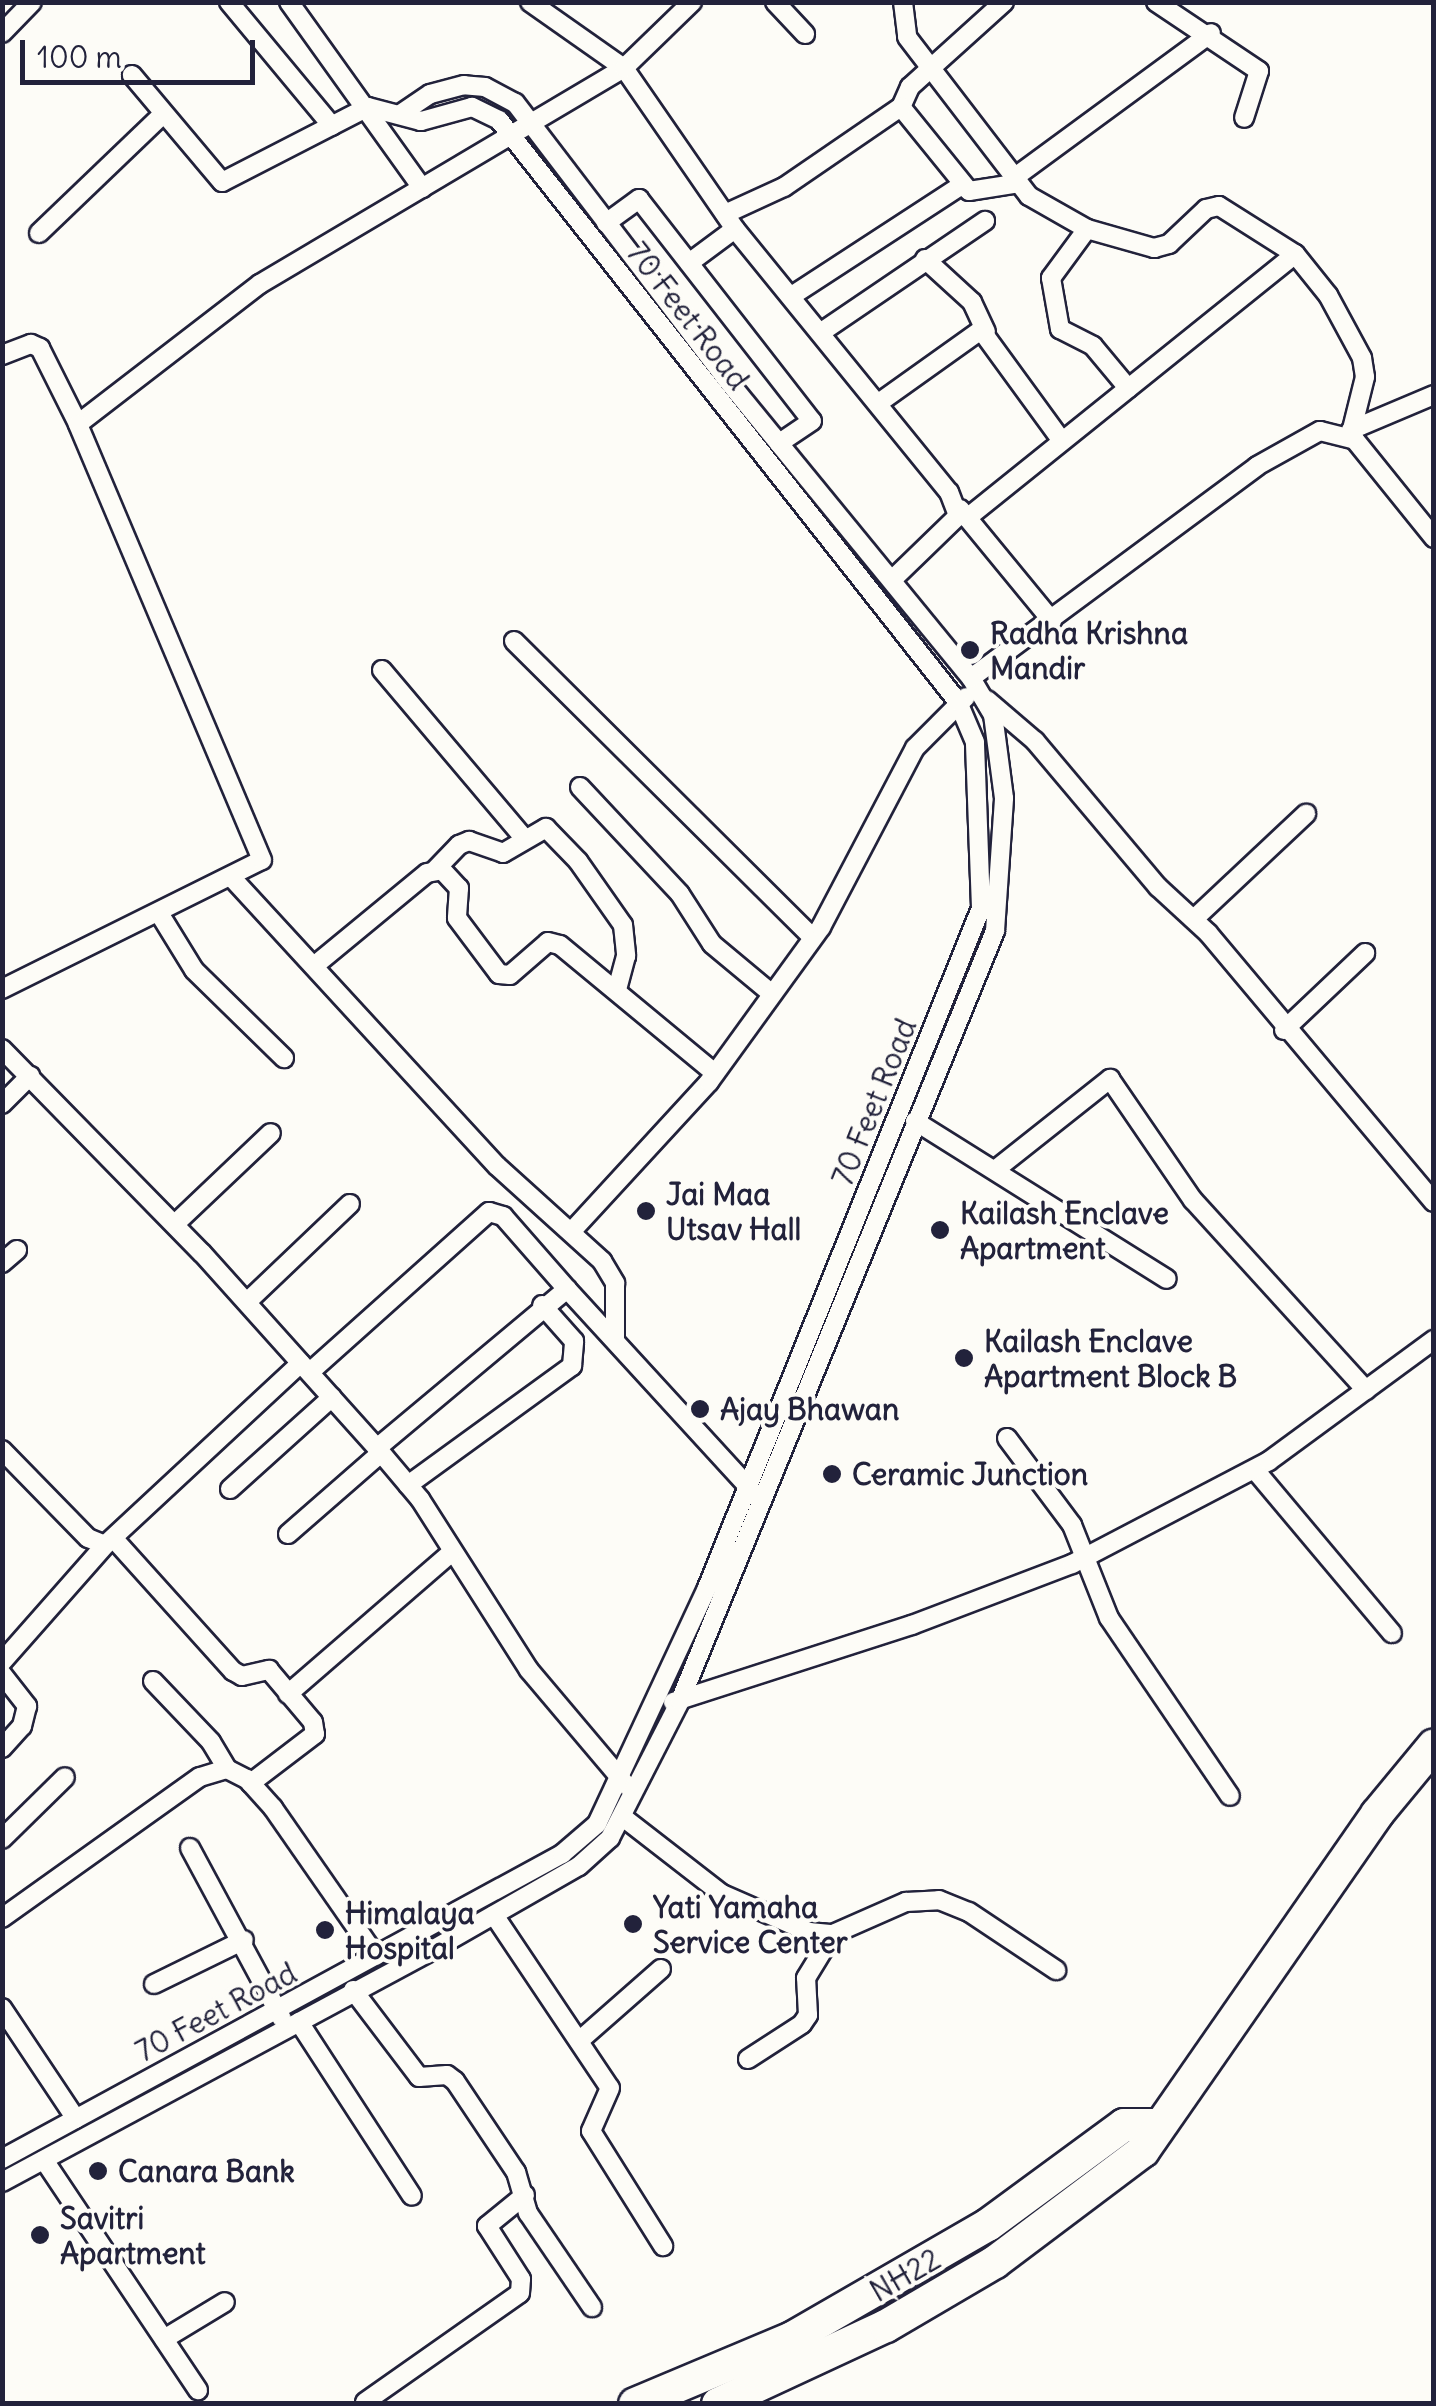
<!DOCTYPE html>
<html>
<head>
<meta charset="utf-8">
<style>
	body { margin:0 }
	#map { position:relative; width:1436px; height:2406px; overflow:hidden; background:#fdfcf7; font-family:Delius,sans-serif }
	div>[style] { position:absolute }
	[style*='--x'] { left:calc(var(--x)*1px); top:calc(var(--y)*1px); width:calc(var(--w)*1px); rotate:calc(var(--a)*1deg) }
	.roads { filter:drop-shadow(2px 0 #22223b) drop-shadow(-2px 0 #22223b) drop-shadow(0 2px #22223b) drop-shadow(0 -2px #22223b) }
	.street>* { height:18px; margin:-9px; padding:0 9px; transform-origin:9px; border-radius:9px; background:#fdfcf7 }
	.highway>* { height:32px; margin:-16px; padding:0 16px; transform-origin:16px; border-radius:16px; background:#fdfcf7 }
	.dots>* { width:28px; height:28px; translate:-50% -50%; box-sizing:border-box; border:5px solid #fdfcf7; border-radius:50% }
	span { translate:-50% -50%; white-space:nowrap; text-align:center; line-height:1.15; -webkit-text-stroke:8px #fdfcf7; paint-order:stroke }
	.street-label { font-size:30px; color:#22223b }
	.poi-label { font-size:30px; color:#22223b; font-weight:700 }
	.left { translate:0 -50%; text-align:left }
	.frame { position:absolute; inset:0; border:5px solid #22223b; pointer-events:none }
	.scale { position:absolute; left:20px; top:40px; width:235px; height:45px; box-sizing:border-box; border:5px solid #22223b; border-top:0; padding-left:12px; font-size:30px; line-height:35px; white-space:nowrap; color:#22223b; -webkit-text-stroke:8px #fdfcf7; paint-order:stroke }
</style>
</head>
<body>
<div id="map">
	<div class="roads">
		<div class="street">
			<div style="--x:229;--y:2;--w:161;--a:50.3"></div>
			<div style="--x:289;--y:2;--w:229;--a:54.4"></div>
			<div style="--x:530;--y:2;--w:115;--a:35.1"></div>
			<div style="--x:624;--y:68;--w:196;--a:55.4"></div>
			<div style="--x:735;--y:229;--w:339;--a:50.9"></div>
			<div style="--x:949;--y:492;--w:26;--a:69"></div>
			<div style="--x:958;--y:516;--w:88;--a:135.9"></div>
			<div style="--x:775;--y:2;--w:44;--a:46.8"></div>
			<div style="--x:903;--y:2;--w:35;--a:83"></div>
			<div style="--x:907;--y:37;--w:200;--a:52.5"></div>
			<div style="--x:1029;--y:196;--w:67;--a:29.6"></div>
			<div style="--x:1087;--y:229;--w:70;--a:15.8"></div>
			<div style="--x:1154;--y:248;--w:16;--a:-15"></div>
			<div style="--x:1169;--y:244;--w:51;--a:-43.4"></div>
			<div style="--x:1206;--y:209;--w:13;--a:-13"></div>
			<div style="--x:1219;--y:206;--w:90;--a:32.3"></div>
			<div style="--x:1295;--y:254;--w:53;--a:51.2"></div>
			<div style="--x:1328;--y:295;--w:72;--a:61.6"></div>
			<div style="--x:1362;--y:358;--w:19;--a:81"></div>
			<div style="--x:1365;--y:377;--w:62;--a:104"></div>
			<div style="--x:1004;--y:2;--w:127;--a:137.9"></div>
			<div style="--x:910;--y:87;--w:22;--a:114"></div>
			<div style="--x:901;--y:107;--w:108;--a:51"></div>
			<div style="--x:969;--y:191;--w:46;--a:-8.8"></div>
			<div style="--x:1156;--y:2;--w:124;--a:33.8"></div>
			<div style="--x:1259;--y:71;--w:49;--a:107.7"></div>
			<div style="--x:2;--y:33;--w:43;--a:-45.9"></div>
			<div style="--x:1011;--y:180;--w:248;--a:-36.3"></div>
			<div style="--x:725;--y:214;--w:65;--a:-24.6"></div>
			<div style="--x:784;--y:187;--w:142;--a:-34.4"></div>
			<div style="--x:606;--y:223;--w:41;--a:-36"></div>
			<div style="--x:639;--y:199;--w:281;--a:52.1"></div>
			<div style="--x:812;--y:421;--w:40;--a:146"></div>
			<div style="--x:1087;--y:229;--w:61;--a:126.3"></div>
			<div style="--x:1051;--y:278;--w:52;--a:80"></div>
			<div style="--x:1060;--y:329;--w:37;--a:27"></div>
			<div style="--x:1093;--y:346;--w:55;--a:50.2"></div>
			<div style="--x:39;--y:233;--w:172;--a:-43.8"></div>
			<div style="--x:925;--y:259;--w:64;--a:42.5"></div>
			<div style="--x:972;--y:302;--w:33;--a:65"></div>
			<div style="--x:689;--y:263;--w:57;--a:-36.5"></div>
			<div style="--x:793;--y:295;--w:202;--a:-33.1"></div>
			<div style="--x:823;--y:331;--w:196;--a:-34.2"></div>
			<div style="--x:2;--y:355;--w:31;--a:-21"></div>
			<div style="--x:31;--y:344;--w:10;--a:24"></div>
			<div style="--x:40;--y:348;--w:85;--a:63.4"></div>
			<div style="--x:78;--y:424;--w:230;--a:-37.6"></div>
			<div style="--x:260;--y:284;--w:423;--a:-30.7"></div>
			<div style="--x:624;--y:68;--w:95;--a:-44.1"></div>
			<div style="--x:880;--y:402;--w:124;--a:-35.5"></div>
			<div style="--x:981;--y:330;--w:137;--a:53.9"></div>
			<div style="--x:1351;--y:430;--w:90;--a:-22.9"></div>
			<div style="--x:960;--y:509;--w:145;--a:50.6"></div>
			<div style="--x:967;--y:518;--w:421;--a:-38.8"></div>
			<div style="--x:514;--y:641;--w:421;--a:44.8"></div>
			<div style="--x:382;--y:670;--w:221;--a:49.8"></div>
			<div style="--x:971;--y:678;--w:356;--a:-36.5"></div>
			<div style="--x:1257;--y:466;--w:72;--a:-29.1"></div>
			<div style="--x:1320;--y:431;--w:36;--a:14"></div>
			<div style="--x:1355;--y:440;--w:126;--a:51.1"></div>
			<div style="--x:987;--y:700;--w:63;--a:40.5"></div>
			<div style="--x:1035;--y:741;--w:191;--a:49.9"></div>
			<div style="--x:1158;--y:887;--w:68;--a:42.6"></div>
			<div style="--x:1208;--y:933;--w:351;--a:50"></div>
			<div style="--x:580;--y:787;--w:146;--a:46.9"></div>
			<div style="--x:680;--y:894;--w:59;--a:57.4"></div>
			<div style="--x:712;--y:944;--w:78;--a:39.8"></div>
			<div style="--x:435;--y:870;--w:35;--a:-46"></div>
			<div style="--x:459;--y:845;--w:11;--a:-22"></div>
			<div style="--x:469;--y:841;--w:36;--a:19"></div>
			<div style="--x:503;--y:853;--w:50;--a:-30.2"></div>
			<div style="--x:546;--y:828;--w:46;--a:45.9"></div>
			<div style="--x:578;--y:861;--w:78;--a:54.9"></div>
			<div style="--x:623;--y:925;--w:31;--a:84"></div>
			<div style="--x:626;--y:956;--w:31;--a:105"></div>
			<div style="--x:233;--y:879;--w:390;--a:47.4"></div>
			<div style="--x:497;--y:1166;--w:142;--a:42.1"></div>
			<div style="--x:602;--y:1261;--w:26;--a:59"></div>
			<div style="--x:615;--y:1283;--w:57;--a:90"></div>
			<div style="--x:159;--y:913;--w:67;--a:58.4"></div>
			<div style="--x:194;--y:970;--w:126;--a:44.4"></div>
			<div style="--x:1194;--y:919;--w:154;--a:-43.2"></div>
			<div style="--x:314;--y:966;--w:146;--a:-39.5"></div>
			<div style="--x:427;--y:873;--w:15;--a:-11"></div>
			<div style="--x:442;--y:870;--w:25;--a:47"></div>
			<div style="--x:459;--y:888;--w:30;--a:94"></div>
			<div style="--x:457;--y:918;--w:70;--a:53.1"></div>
			<div style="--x:499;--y:974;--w:11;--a:5"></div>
			<div style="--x:510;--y:975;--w:50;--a:-41"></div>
			<div style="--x:548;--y:942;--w:12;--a:14"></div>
			<div style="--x:560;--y:945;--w:201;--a:39.6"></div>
			<div style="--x:2;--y:989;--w:290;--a:-26.4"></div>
			<div style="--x:262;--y:860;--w:473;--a:-112.9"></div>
			<div style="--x:1284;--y:1030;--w:112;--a:-43.5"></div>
			<div style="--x:2;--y:1049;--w:286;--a:45.6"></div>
			<div style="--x:202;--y:1253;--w:262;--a:48.1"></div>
			<div style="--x:377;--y:1448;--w:67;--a:49.9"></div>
			<div style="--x:420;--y:1499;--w:203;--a:57.5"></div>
			<div style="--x:529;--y:1670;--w:152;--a:49.8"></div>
			<div style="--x:2;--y:1104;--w:40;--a:-45"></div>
			<div style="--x:915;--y:1121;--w:297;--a:32.1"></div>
			<div style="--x:995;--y:1170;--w:147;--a:-38.4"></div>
			<div style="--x:1110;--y:1079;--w:147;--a:55.6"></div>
			<div style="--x:1193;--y:1200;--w:257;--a:47.7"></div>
			<div style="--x:175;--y:1224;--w:132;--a:-43.5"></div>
			<div style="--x:571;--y:1232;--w:204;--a:-47.4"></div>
			<div style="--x:709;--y:1082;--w:191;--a:-54.1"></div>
			<div style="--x:821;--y:927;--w:202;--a:-62.3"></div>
			<div style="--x:915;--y:748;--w:72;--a:-45"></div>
			<div style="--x:2;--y:1263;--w:20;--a:-41"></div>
			<div style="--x:247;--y:1302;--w:142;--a:-43.6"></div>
			<div style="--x:310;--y:1372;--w:240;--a:-41.8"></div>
			<div style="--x:489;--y:1212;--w:15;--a:16"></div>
			<div style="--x:503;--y:1216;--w:97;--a:48.8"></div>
			<div style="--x:1007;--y:1438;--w:109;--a:53.2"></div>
			<div style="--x:1072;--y:1525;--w:100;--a:68.3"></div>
			<div style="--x:1109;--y:1618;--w:215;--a:55.8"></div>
			<div style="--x:377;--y:1448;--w:248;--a:-39.9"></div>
			<div style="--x:567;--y:1289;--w:275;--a:47.5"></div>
			<div style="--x:2;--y:1450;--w:123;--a:45.7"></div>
			<div style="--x:88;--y:1538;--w:18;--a:22"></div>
			<div style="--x:105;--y:1545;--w:267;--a:-42.9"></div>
			<div style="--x:1255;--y:1470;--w:213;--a:50"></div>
			<div style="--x:408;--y:1485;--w:203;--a:-36"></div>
			<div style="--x:572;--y:1366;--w:25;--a:-85"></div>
			<div style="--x:574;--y:1341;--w:48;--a:-131.6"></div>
			<div style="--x:230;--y:1489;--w:137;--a:-42"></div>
			<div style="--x:288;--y:1534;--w:123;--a:-41.1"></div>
			<div style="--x:114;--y:1539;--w:178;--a:48"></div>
			<div style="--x:233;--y:1671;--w:10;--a:29"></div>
			<div style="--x:242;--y:1676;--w:28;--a:-13"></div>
			<div style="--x:269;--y:1670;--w:68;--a:49.8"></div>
			<div style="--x:313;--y:1722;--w:12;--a:81"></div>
			<div style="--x:315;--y:1734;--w:81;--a:142.6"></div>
			<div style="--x:2;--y:1662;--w:156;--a:-48.6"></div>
			<div style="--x:2;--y:1674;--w:41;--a:52"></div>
			<div style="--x:27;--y:1706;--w:21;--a:104"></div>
			<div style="--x:22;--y:1726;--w:30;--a:132"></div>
			<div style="--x:153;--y:1681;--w:84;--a:46.4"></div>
			<div style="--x:211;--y:1742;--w:31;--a:59"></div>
			<div style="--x:288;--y:1694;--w:216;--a:-40.9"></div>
			<div style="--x:673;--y:1702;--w:251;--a:-17.9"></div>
			<div style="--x:912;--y:1625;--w:171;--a:-20.9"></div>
			<div style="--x:1072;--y:1564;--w:222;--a:-27.6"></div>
			<div style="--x:1269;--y:1461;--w:205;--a:-36.3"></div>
			<div style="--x:624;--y:1818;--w:124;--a:37.8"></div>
			<div style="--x:722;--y:1894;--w:95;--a:23.6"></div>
			<div style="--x:809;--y:1932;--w:24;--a:5"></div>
			<div style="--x:833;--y:1934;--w:80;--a:-23.7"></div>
			<div style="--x:906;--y:1902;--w:33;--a:-3"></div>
			<div style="--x:939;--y:1900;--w:32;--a:22"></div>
			<div style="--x:969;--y:1912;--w:105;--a:33.7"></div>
			<div style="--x:2;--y:1839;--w:88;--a:-44.5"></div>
			<div style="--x:190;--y:1848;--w:194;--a:61.7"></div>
			<div style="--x:494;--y:1915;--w:208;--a:56.2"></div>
			<div style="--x:610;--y:2088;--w:47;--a:113.8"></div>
			<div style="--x:591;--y:2131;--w:136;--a:57.9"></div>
			<div style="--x:2;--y:1918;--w:243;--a:-35.5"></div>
			<div style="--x:200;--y:1777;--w:28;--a:-17"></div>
			<div style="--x:227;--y:1769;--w:22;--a:27"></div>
			<div style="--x:247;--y:1779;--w:39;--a:48"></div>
			<div style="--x:273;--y:1808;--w:180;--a:55.2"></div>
			<div style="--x:154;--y:1984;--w:100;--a:-26.1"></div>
			<div style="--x:353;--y:1990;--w:109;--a:52.8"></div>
			<div style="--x:419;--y:2077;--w:28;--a:-4"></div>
			<div style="--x:447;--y:2075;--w:10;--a:37"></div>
			<div style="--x:455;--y:2081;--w:110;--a:56.2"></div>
			<div style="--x:516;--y:2172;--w:43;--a:73.7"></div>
			<div style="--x:528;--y:2213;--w:114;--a:55.8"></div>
			<div style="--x:2;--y:2008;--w:133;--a:56.3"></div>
			<div style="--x:299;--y:2022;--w:207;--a:57"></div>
			<div style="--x:579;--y:2041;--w:109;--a:-41.3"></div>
			<div style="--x:748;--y:2059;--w:64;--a:-32.9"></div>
			<div style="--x:802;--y:2024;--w:11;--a:-56"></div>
			<div style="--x:808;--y:2015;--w:37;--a:-93"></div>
			<div style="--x:806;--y:1978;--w:52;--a:-58.5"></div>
			<div style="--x:2;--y:2159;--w:638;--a:-28.57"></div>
			<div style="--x:562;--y:1854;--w:46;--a:-40.6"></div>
			<div style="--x:597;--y:1824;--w:260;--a:-65"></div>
			<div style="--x:707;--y:1588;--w:733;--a:-68.05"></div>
			<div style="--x:981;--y:908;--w:166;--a:-92.1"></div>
			<div style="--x:975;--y:742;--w:43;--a:-113"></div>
			<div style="--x:958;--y:702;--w:741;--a:-128.26"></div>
			<div style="--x:499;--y:120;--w:30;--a:-154"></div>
			<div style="--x:472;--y:107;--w:53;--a:164.6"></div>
			<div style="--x:421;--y:121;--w:55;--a:-165.2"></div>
			<div style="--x:368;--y:107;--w:164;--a:152.8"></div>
			<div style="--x:222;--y:182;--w:140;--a:-130.1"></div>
			<div style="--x:44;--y:2160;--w:277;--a:56.2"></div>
			<div style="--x:2;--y:2182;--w:491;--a:-28.3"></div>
			<div style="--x:434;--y:1949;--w:167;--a:-29.8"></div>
			<div style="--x:579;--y:1866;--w:42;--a:-42.1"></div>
			<div style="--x:610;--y:1838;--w:154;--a:-62.9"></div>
			<div style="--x:680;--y:1701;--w:832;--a:-67.75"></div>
			<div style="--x:995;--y:931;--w:133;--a:-86.1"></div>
			<div style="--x:1004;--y:798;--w:84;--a:-97.5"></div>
			<div style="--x:993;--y:715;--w:43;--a:-120.7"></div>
			<div style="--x:971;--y:678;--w:390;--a:-129.3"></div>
			<div style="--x:724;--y:376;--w:344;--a:-127.4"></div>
			<div style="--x:515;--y:103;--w:34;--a:-152"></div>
			<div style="--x:485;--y:87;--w:21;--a:-175"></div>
			<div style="--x:464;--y:85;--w:35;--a:165"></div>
			<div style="--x:430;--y:94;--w:36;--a:146"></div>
			<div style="--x:164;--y:2339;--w:71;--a:-31.2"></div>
			<div style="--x:365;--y:2402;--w:189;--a:-35.1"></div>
			<div style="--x:520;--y:2293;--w:14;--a:-86"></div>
			<div style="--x:521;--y:2279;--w:63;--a:-122.7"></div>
			<div style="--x:487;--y:2226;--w:49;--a:-39.2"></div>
		</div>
		<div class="highway">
			<div style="--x:635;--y:2404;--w:170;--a:-22.8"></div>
			<div style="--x:792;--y:2338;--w:226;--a:-30"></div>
			<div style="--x:988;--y:2225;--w:169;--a:-36.3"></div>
			<div style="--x:1124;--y:2125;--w:33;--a:0"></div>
			<div style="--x:718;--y:2404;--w:185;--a:-24.9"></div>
			<div style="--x:886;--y:2326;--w:126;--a:-30.4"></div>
			<div style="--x:995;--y:2262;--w:185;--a:-36.9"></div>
			<div style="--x:1143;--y:2151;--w:410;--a:-55.2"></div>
			<div style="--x:1377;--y:1814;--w:89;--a:-50.4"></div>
		</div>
	</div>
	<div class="dots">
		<div style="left:970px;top:650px;background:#22223b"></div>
		<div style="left:646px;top:1211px;background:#22223b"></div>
		<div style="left:940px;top:1230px;background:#22223b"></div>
		<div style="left:964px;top:1358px;background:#22223b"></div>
		<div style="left:700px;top:1409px;background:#22223b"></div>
		<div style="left:832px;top:1474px;background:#22223b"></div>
		<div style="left:633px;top:1924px;background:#22223b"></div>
		<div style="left:325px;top:1930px;background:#22223b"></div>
		<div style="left:98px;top:2171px;background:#22223b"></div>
		<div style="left:40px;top:2235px;background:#22223b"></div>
	</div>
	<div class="street-label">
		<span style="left:688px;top:316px;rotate:52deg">70 Feet Road</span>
		<span style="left:874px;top:1102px;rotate:-68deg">70 Feet Road</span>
		<span style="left:216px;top:2012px;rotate:-28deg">70 Feet Road</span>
		<span style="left:905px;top:2275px;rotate:-30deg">NH22</span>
	</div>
	<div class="poi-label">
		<span class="left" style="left:990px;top:650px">Radha Krishna<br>Mandir</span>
		<span class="left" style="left:666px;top:1211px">Jai Maa<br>Utsav Hall</span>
		<span class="left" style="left:960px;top:1230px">Kailash Enclave<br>Apartment</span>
		<span class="left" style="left:984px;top:1358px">Kailash Enclave<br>Apartment Block B</span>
		<span class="left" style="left:720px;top:1409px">Ajay Bhawan</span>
		<span class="left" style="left:852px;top:1474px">Ceramic Junction</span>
		<span class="left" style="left:653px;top:1924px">Yati Yamaha<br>Service Center</span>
		<span class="left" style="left:345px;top:1930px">Himalaya<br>Hospital</span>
		<span class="left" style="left:118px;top:2171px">Canara Bank</span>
		<span class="left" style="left:60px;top:2235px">Savitri<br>Apartment</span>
	</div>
	<div class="frame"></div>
	<div class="scale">100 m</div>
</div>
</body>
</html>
